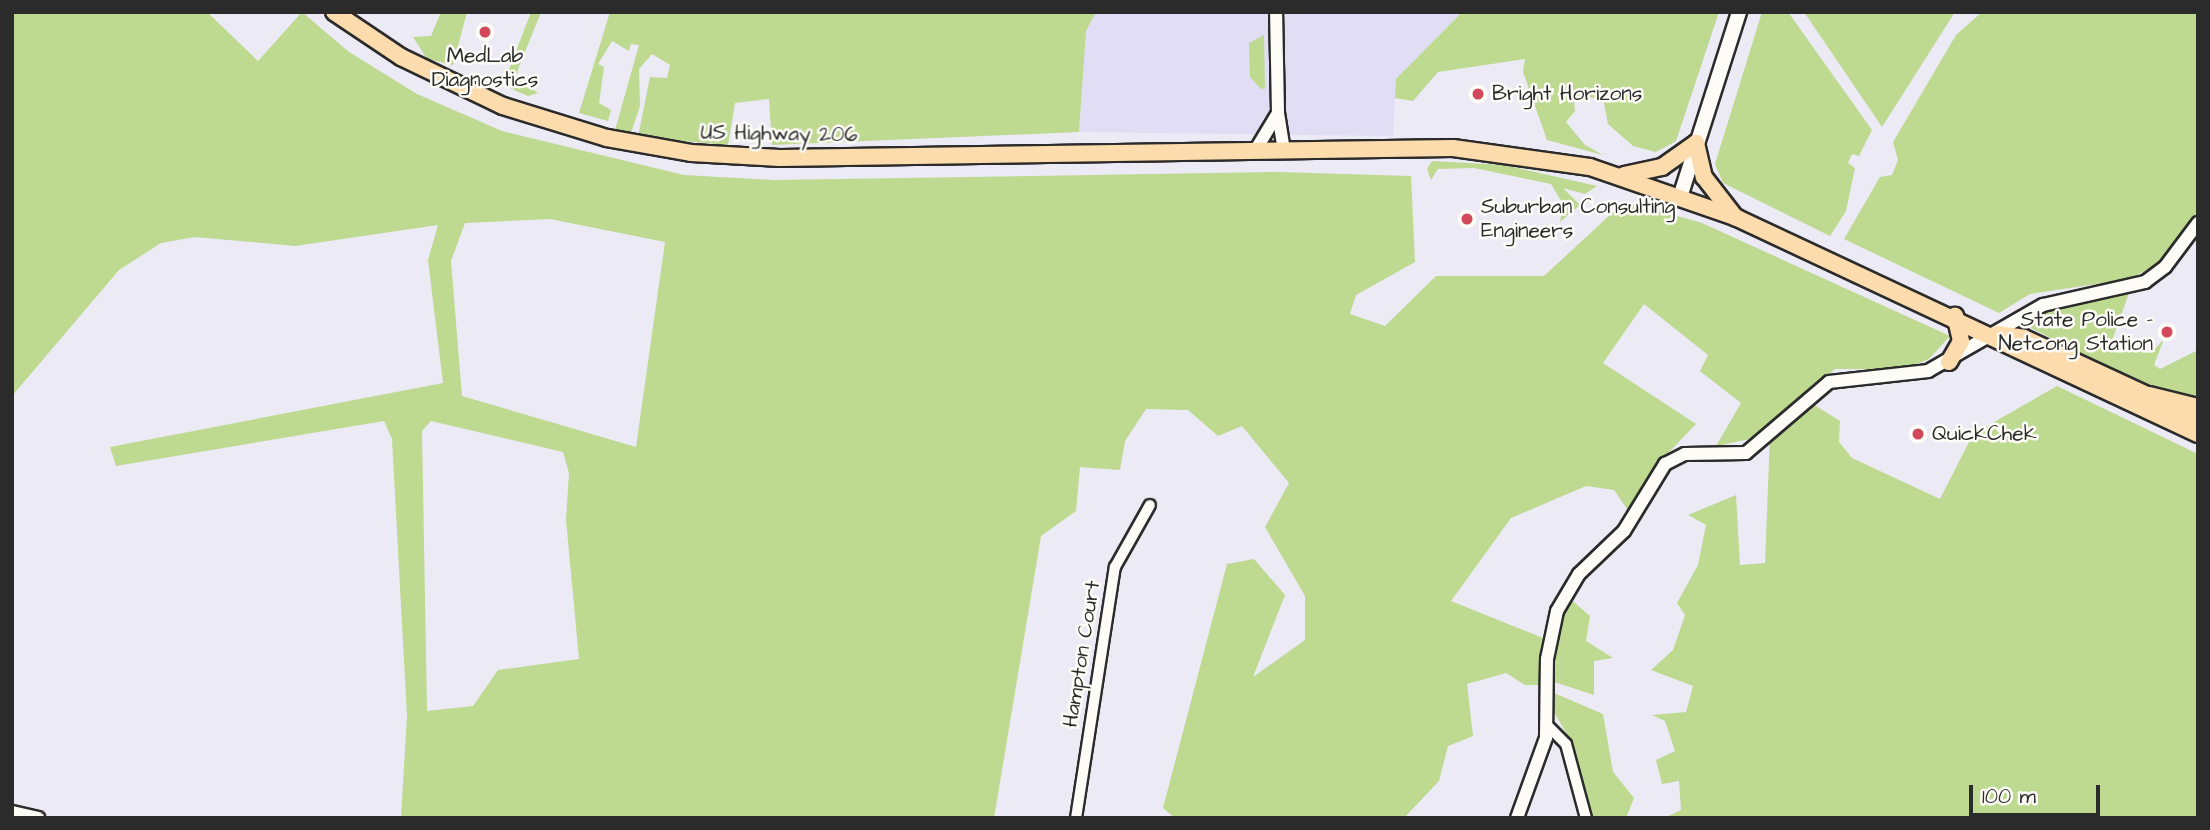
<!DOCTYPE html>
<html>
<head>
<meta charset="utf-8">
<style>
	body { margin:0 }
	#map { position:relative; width:2210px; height:830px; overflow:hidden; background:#eceaf5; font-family:"Architects Daughter",sans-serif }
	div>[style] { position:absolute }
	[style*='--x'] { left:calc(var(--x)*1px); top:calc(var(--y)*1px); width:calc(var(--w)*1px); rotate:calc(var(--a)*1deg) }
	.built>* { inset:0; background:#e1ddf4 }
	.green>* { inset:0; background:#bed990 }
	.roads { filter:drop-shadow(2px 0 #2b2b2b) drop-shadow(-2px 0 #2b2b2b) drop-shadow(0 2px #2b2b2b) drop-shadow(0 -2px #2b2b2b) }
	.minor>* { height:10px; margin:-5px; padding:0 5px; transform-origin:5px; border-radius:5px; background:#fdfcf7 }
	.tertiary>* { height:12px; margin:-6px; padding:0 6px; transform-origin:6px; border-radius:6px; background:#fdfcf7 }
	.secondary>* { height:14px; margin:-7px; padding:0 7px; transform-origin:7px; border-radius:7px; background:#fdfcf7 }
	.primary>* { height:16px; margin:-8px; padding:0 8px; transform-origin:8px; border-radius:8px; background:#fcdcac }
	.trunk>* { height:16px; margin:-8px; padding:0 8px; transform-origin:8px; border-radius:8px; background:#fcdcac }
	.motorway>* { height:18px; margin:-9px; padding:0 9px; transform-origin:9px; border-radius:9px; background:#fcdcac }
	.dots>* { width:19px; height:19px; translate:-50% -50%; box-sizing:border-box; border:4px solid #fdfcf7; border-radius:50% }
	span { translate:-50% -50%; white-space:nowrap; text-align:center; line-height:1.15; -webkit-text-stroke:5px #fdfcf7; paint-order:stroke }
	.poi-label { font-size:21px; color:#2b2b2b }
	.left { translate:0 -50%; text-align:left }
	.right { translate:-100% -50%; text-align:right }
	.street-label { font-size:21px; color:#2b2b2b }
	.frame { position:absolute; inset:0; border:14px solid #2b2b2b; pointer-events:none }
	.scale { position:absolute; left:1969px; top:785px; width:131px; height:32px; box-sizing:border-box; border:4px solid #2b2b2b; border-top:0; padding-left:9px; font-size:21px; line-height:24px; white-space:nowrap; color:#2b2b2b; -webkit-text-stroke:5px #fdfcf7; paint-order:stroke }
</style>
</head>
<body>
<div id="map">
	<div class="built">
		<div style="clip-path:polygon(1096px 12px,1462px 12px,1396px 79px,1393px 136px,1079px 132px,1086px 31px)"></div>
	</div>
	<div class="green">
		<div style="clip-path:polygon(evenodd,12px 12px,207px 12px,258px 61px,302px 12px,349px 52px,417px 94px,502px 131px,684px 175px,774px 180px,1278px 172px,1411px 176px,1415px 262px,1356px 295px,1350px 314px,1385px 326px,1436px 276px,1544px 276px,1625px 201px,1702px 223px,1950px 336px,1929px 359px,1904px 369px,1835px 369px,1800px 396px,1840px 421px,1839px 442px,1852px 458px,1940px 499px,1973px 434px,2057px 386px,2198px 454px,2198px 818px,1664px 818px,1681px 810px,1679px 781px,1662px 784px,1656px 760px,1675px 751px,1665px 721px,1652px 715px,1686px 712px,1693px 686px,1651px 670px,1673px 650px,1685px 615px,1677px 603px,1698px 565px,1706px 525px,1688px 515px,1736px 495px,1740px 565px,1765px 563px,1770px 435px,1716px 446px,1741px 403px,1700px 371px,1708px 355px,1644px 304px,1603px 363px,1696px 424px,1650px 472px,1630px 513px,1614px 490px,1586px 486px,1511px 518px,1451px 601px,1543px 638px,1541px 685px,1525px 685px,1506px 673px,1467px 684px,1473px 736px,1448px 746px,1439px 781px,1404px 818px,1175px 818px,1163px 808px,1227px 564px,1254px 559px,1285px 595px,1253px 677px,1305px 640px,1305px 596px,1265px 527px,1289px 483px,1242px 426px,1218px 436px,1188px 410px,1146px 409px,1125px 441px,1120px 470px,1080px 467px,1076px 511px,1041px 536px,994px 818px,401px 818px,407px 716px,392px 439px,384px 421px,116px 466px,110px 447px,443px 383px,428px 260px,438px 225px,295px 246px,195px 237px,161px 243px,119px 270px,12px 396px,12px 12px,550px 219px,665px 242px,636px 447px,462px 396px,451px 261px,465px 223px,550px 219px,12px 12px,431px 421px,563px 452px,569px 473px,566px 520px,579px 659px,498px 670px,473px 706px,427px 711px,422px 431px,431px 421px)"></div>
		<div style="clip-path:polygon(441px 12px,467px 12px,453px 65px,427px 59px,413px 37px,431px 36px)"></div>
		<div style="clip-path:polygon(531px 12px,541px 12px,515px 77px,538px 93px,528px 96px,503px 85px)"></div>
		<div style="clip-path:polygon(610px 12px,1096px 12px,1086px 31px,1079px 132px,772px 145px,769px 99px,735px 103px,728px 145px,638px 137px,650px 77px,667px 78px,670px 65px,652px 54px,639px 69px,640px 106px,630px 136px,615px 130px,639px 45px,631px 44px,629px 51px,612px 41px,598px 64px,604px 67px,599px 103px,611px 110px,608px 121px,579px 113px)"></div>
		<div style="clip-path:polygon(1462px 12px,1719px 12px,1676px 141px,1656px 152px,1633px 146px,1608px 124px,1603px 99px,1573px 95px,1575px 111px,1566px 122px,1585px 145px,1603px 155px,1547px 140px,1523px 72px,1525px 59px,1438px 72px,1413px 101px,1395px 98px,1396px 79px)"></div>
		<div style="clip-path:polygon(1762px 12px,1788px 12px,1872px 130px,1859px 156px,1852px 154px,1848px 163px,1855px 168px,1846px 211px,1830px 236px,1723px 183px,1715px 164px)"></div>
		<div style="clip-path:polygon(1804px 12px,1955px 12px,1882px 127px)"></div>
		<div style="clip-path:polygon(1982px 12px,2198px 12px,2198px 216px,2160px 263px,2129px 279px,2030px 294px,1999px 313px,1844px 239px,1880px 177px,1892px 175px,1898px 160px,1893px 142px,1956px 35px)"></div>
		<div style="clip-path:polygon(1264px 35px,1265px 88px,1261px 89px,1250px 77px,1249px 43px)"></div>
		<div style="clip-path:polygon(1432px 161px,1504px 165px,1597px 186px,1585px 194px,1563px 188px,1580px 205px,1560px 222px,1563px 204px,1551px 184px,1474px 168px,1438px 169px,1431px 180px,1427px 169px)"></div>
		<div style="clip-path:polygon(2129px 293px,2110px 346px,2151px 353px,2164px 339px,2154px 365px,2160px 369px,2198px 350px,2198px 402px,2142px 384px,2031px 328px,2033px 319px,2056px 307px)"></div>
		<div style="clip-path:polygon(1568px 597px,1590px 616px,1586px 641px,1613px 658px,1594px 661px,1594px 695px,1554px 682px,1556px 638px)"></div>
		<div style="clip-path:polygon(1554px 693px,1603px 714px,1613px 772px,1634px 798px,1626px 818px,1591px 818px,1573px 744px,1553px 711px)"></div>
	</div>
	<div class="roads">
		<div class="minor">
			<div style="--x:1548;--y:726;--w:25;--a:45"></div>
			<div style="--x:1566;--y:744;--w:77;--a:74.9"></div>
			<div style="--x:1076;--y:818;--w:254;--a:-81.2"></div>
			<div style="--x:1115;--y:567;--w:71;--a:-60.6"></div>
		</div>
		<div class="tertiary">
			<div style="--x:1278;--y:113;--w:38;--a:81"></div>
			<div style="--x:1255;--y:151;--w:44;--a:-58.8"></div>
			<div style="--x:1278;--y:113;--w:101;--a:-91.1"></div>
			<div style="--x:12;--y:812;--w:27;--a:13"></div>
			<div style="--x:1517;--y:818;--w:85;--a:-70.1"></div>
			<div style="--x:1546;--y:738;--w:79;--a:-89.3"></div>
			<div style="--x:1547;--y:659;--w:49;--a:-78.2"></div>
			<div style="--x:1557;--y:611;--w:43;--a:-59.3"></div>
			<div style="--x:1579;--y:574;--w:62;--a:-43.7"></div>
			<div style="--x:1624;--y:531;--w:79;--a:-58.5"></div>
			<div style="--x:1665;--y:464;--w:22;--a:-27"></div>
			<div style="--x:1685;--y:454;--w:61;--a:-0.9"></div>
			<div style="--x:1746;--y:453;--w:109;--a:-40.5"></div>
			<div style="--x:1829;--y:382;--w:100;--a:-6.3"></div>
			<div style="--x:1928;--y:371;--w:133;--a:-29.9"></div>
			<div style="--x:2043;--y:305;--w:105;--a:-12.7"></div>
			<div style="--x:2145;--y:282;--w:25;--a:-37"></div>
			<div style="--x:2165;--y:267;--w:55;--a:-53.1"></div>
		</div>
		<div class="secondary">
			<div style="--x:1681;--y:194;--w:191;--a:-72.3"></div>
		</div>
		<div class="primary">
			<div style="--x:2165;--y:404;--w:37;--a:26"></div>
		</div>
		<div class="trunk">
			<div style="--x:334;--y:12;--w:81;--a:33.9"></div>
			<div style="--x:401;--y:57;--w:113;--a:25.7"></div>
			<div style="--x:503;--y:106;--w:109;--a:17.1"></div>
			<div style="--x:607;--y:138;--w:85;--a:10.1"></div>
			<div style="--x:691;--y:153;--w:89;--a:3.2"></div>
			<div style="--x:780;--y:158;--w:673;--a:-0.85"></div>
			<div style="--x:1453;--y:148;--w:138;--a:7.9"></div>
			<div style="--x:1590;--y:167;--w:156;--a:19.1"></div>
			<div style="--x:1737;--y:218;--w:509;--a:25.11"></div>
			<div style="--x:1624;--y:175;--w:39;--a:-12"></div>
			<div style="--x:1662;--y:167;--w:42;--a:-35.2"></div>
			<div style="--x:1696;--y:143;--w:35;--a:77"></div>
			<div style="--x:1704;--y:177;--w:51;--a:52.2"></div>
			<div style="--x:1997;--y:334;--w:27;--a:8"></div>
			<div style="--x:2024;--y:338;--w:138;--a:24.9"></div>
			<div style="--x:1949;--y:362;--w:24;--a:-60"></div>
			<div style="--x:1961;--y:341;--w:26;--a:-103"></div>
		</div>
		<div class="motorway">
			<div style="--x:2149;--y:396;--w:50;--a:13.8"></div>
		</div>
	</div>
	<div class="dots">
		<div style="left:485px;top:32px;background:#d1495b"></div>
		<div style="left:1478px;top:94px;background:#d1495b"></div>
		<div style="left:1467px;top:219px;background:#d1495b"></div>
		<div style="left:2167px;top:332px;background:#d1495b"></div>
		<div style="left:1918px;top:434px;background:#d1495b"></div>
	</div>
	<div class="poi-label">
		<span style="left:485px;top:68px">MedLab<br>Diagnostics</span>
		<span class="left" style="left:1492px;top:94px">Bright Horizons</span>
		<span class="left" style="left:1481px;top:219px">Suburban Consulting<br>Engineers</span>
		<span class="right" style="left:2153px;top:332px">State Police -<br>Netcong Station</span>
		<span class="left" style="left:1932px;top:434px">QuickChek</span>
	</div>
	<div class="street-label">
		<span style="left:779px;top:134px;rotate:1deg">US Highway 206</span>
		<span style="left:1082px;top:654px;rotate:-81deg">Hampton Court</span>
	</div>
	<div class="frame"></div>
	<div class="scale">100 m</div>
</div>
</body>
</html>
